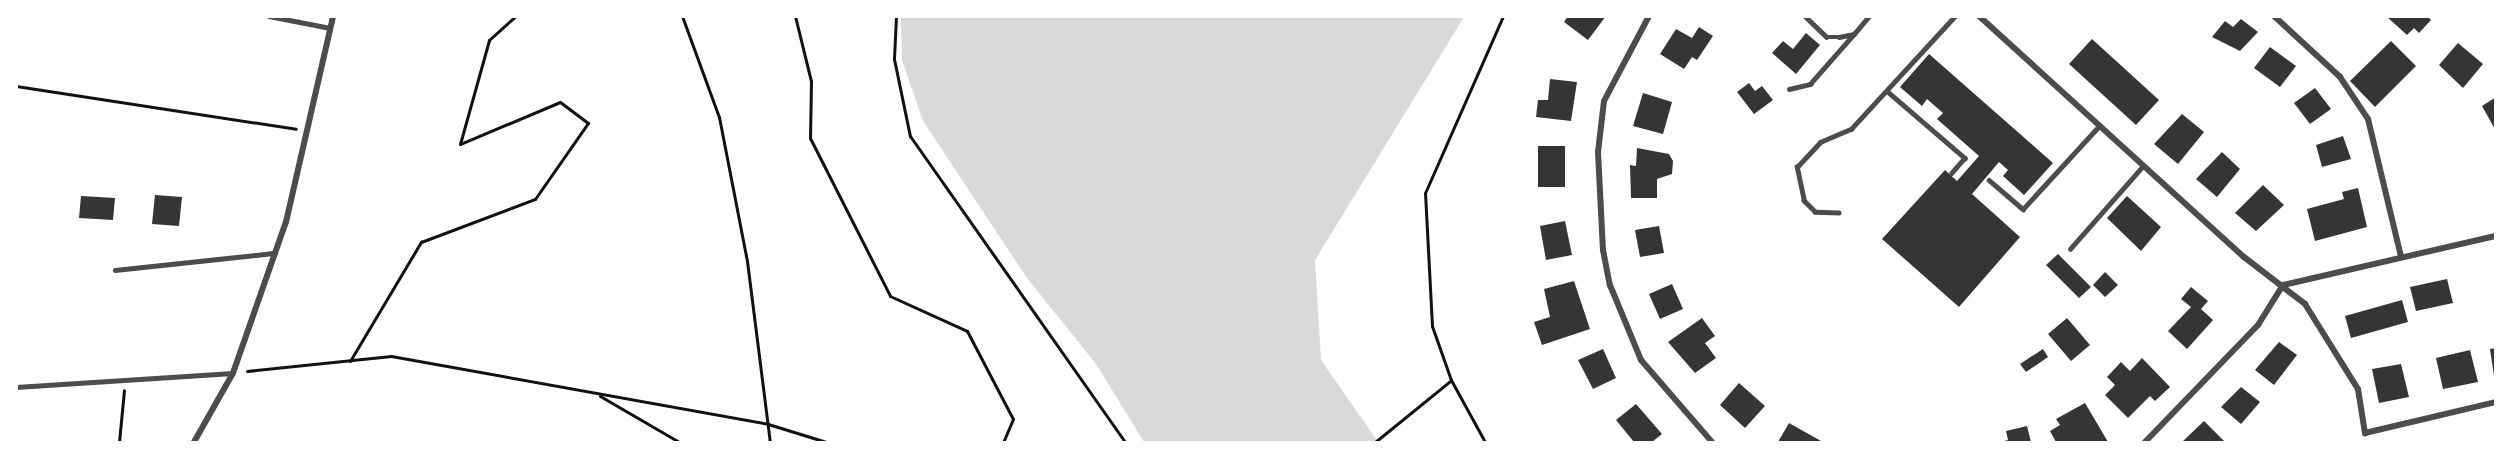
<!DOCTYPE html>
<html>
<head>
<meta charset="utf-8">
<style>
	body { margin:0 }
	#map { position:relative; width:2512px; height:459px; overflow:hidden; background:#fff; font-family:"DM Sans",sans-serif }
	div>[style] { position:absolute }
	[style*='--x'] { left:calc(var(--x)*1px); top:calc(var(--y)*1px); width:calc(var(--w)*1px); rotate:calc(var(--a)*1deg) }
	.water>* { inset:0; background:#d9d9d9 }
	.building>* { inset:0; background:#353535 }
	.path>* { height:3px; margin:-1.5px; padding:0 1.5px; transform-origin:1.5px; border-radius:1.5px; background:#111 }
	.service>* { height:4.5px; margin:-2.25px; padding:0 2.25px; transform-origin:2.25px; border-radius:2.25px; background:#4c4c4c }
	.minor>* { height:6px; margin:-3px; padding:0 3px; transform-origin:3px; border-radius:3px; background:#4c4c4c }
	span { translate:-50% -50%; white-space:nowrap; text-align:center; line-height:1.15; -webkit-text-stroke:5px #fff; paint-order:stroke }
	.frame { position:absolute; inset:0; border:18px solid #fff; pointer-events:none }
</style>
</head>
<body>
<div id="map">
	<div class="water">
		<div style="clip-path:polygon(901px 17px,1464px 17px,1315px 260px,1321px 360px,1378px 442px,1144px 442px,1096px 364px,1027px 278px,923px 121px,902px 60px)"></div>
	</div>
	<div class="building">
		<div style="clip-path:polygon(1568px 16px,1606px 16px,1588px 40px,1564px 22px)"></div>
		<div style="clip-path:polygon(2386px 16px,2427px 16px,2431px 20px,2419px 33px,2414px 28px,2407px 35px)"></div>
		<div style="clip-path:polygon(2241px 19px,2258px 32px,2240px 51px,2212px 37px,2225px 21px,2233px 27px)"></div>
		<div style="clip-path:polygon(1699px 27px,1713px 36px,1697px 60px,1692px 57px,1684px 69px,1660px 54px,1676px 29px,1692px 38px)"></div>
		<div style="clip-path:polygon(1806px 33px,1820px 45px,1796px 74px,1772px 53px,1783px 41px,1793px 49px)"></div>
		<div style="clip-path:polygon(2092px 39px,2159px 100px,2136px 125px,2069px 64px)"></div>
		<div style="clip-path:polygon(2391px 41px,2416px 66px,2375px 107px,2350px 81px)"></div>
		<div style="clip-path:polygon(2458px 43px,2483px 64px,2463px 88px,2439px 65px)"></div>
		<div style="clip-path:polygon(2270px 47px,2296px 66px,2280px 87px,2254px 68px)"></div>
		<div style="clip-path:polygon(1929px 54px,2053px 163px,2024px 195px,2003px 176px,2008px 170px,1999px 162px,1972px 194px,2020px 237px,1959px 307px,1882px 239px,1945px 170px,1957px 181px,1979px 156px,1937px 119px,1943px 113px,1927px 99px,1922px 106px,1900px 87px)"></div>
		<div style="clip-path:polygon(1550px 79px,1577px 82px,1571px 121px,1536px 117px,1538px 100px,1548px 100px)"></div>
		<div style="clip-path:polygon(1749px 83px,1755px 91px,1762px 86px,1773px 100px,1754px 114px,1737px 92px)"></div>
		<div style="clip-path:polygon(2315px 88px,2331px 109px,2310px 124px,2294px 103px)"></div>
		<div style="clip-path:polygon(1643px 93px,1672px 102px,1663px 134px,1633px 126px)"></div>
		<div style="clip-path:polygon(2496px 97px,2496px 131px,2482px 106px)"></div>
		<div style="clip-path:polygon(2182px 114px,2204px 132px,2178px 164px,2154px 144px)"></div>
		<div style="clip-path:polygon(2343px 136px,2351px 159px,2322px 167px,2316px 145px)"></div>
		<div style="clip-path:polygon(1538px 146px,1565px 146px,1565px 187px,1538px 187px)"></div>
		<div style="clip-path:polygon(1637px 148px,1669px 154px,1673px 161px,1672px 174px,1657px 179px,1657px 198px,1631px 198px,1630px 165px,1636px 166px)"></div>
		<div style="clip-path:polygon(2222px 152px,2240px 169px,2217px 197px,2196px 179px)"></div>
		<div style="clip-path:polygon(2263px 185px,2284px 205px,2256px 231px,2235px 213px)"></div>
		<div style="clip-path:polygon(2358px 188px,2367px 227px,2315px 241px,2307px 209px,2344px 199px,2342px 192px)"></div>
		<div style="clip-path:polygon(155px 195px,182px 197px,179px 226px,152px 224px)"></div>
		<div style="clip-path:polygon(81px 196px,115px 198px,113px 220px,79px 218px)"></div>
		<div style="clip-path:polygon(2127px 196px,2161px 227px,2141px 251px,2107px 218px)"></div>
		<div style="clip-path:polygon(1565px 221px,1572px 255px,1546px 260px,1540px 226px)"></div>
		<div style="clip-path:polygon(1659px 226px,1664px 253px,1640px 257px,1635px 230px)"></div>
		<div style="clip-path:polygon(2058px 254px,2091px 287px,2079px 298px,2046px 265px)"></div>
		<div style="clip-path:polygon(2105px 272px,2118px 285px,2105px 297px,2093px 285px)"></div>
		<div style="clip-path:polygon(2447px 279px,2453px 303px,2416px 311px,2410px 287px)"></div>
		<div style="clip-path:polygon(1574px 281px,1590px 329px,1542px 345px,1534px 322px,1550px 317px,1544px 289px)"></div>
		<div style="clip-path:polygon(1672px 284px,1683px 309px,1660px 319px,1649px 294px)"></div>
		<div style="clip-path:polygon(2191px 287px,2208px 301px,2201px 309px,2213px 320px,2187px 349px,2168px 331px,2191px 307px,2181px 299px)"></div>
		<div style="clip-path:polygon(2402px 300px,2408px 322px,2351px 338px,2345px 316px)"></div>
		<div style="clip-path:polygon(1702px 318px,1715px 336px,1705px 343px,1716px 358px,1695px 373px,1668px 342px)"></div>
		<div style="clip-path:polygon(2067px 318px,2090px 345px,2071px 361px,2048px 334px)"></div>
		<div style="clip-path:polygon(2279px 342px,2297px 355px,2274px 385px,2255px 370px)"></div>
		<div style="clip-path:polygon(2496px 348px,2496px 376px,2494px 376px,2490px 349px)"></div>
		<div style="clip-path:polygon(1603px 349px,1616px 378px,1593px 389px,1578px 360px)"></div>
		<div style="clip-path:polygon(2043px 349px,2048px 357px,2026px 372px,2020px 364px)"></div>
		<div style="clip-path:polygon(2470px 350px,2478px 382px,2443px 389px,2436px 358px)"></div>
		<div style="clip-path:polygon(2142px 358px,2170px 387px,2155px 401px,2150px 396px,2128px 418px,2105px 395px,2115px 385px,2107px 377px,2121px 362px,2130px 371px)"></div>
		<div style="clip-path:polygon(2401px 364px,2409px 397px,2379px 403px,2372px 369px)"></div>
		<div style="clip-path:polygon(1739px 383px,1765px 406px,1745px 428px,1720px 405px)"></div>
		<div style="clip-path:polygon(2241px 387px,2260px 402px,2241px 424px,2221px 407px)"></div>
		<div style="clip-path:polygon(2085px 403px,2108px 442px,2056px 442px,2050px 431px,2060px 425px,2056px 419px)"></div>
		<div style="clip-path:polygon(1636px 404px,1662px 434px,1652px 442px,1634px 442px,1616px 420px)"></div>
		<div style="clip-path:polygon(2204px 421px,2225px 442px,2182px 442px)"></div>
		<div style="clip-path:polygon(1789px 423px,1821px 441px,1820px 442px,1778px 442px)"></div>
		<div style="clip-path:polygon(2027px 426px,2031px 442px,2000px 442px,2008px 440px,2006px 431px)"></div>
	</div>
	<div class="path">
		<div style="--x:682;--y:16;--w:108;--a:69.9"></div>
		<div style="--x:719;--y:117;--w:147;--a:79"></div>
		<div style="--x:747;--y:261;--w:182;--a:82.8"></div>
		<div style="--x:795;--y:16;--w:67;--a:76.2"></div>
		<div style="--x:811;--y:81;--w:57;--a:91"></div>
		<div style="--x:810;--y:138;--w:177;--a:63.1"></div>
		<div style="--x:890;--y:296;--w:85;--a:24.4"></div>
		<div style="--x:967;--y:331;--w:99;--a:62.4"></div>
		<div style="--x:1013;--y:419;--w:25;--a:113"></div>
		<div style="--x:896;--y:16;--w:43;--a:92.7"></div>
		<div style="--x:894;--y:59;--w:79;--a:78.3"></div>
		<div style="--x:910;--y:136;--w:374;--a:54.9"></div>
		<div style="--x:16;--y:86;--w:283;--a:8.7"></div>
		<div style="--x:350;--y:361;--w:139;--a:-59.2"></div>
		<div style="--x:421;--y:242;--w:122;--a:-20.7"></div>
		<div style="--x:535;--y:199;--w:93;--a:-55.1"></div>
		<div style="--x:588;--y:123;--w:35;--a:-143"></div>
		<div style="--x:560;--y:102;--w:108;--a:157.2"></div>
		<div style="--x:460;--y:144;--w:108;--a:-74.4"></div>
		<div style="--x:489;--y:40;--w:36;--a:-42"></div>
		<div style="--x:247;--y:371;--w:145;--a:-5.9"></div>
		<div style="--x:391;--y:356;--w:383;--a:10.2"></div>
		<div style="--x:768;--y:424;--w:61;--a:17.2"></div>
		<div style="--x:600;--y:396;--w:91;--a:30.2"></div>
		<div style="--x:119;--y:442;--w:52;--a:-84.5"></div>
		<div style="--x:1375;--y:442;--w:97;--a:-39.1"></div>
		<div style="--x:1485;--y:442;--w:71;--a:-118.7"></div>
		<div style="--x:1451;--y:380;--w:57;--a:-109.4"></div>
		<div style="--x:1432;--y:326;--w:133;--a:-93"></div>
		<div style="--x:1425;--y:193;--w:193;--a:-66.2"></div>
	</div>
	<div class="service">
		<div style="--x:269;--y:16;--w:62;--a:11.1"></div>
		<div style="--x:1805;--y:16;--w:30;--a:44"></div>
		<div style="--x:1827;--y:37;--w:12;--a:0"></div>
		<div style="--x:1839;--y:37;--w:15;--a:-11"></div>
		<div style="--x:1854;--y:34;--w:23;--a:-50"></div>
		<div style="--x:1789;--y:89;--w:22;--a:-13"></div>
		<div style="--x:1810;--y:84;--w:67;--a:-48.7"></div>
		<div style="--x:1887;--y:91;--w:103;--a:40.7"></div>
		<div style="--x:1965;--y:158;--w:20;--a:131"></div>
		<div style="--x:1989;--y:180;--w:45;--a:40.5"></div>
		<div style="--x:2023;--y:209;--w:113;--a:-47.5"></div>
		<div style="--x:1839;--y:213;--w:24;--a:-178"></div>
		<div style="--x:1815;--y:212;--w:16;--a:-135"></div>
		<div style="--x:1804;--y:201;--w:35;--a:-102"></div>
		<div style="--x:1797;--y:167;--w:34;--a:-47"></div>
		<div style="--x:1820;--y:142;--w:34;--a:-23"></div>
		<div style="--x:1851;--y:129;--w:154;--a:-47.4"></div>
		<div style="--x:2070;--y:249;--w:111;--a:-48.7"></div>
		<div style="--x:115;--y:270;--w:161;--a:-6.1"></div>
		<div style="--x:16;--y:387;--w:217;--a:-3.7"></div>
	</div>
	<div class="minor">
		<div style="--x:1649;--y:16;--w:96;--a:117.9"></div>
		<div style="--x:1604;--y:101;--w:51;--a:96.7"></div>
		<div style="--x:1598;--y:152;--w:98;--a:87.1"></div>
		<div style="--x:1603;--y:250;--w:36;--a:79"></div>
		<div style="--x:1610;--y:285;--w:81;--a:67.5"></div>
		<div style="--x:1641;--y:360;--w:108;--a:49.1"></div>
		<div style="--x:1979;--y:16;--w:358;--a:42.3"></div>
		<div style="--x:2244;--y:257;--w:77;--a:37.6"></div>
		<div style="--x:2305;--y:304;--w:100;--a:58.1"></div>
		<div style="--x:2358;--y:389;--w:45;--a:81"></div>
		<div style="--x:2365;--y:433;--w:135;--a:-13.3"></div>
		<div style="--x:2274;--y:16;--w:90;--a:42.7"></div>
		<div style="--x:2340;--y:77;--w:50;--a:56.3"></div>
		<div style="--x:2368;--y:119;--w:141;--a:76.5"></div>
		<div style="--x:2283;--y:285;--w:219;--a:-13"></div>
		<div style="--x:194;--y:442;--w:79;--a:-60.5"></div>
		<div style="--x:233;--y:373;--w:160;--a:-70.7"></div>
		<div style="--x:286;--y:222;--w:211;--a:-77.1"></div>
		<div style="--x:2145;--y:442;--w:163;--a:-46"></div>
		<div style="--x:2258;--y:325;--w:47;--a:-58"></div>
	</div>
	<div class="frame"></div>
</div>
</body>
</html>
